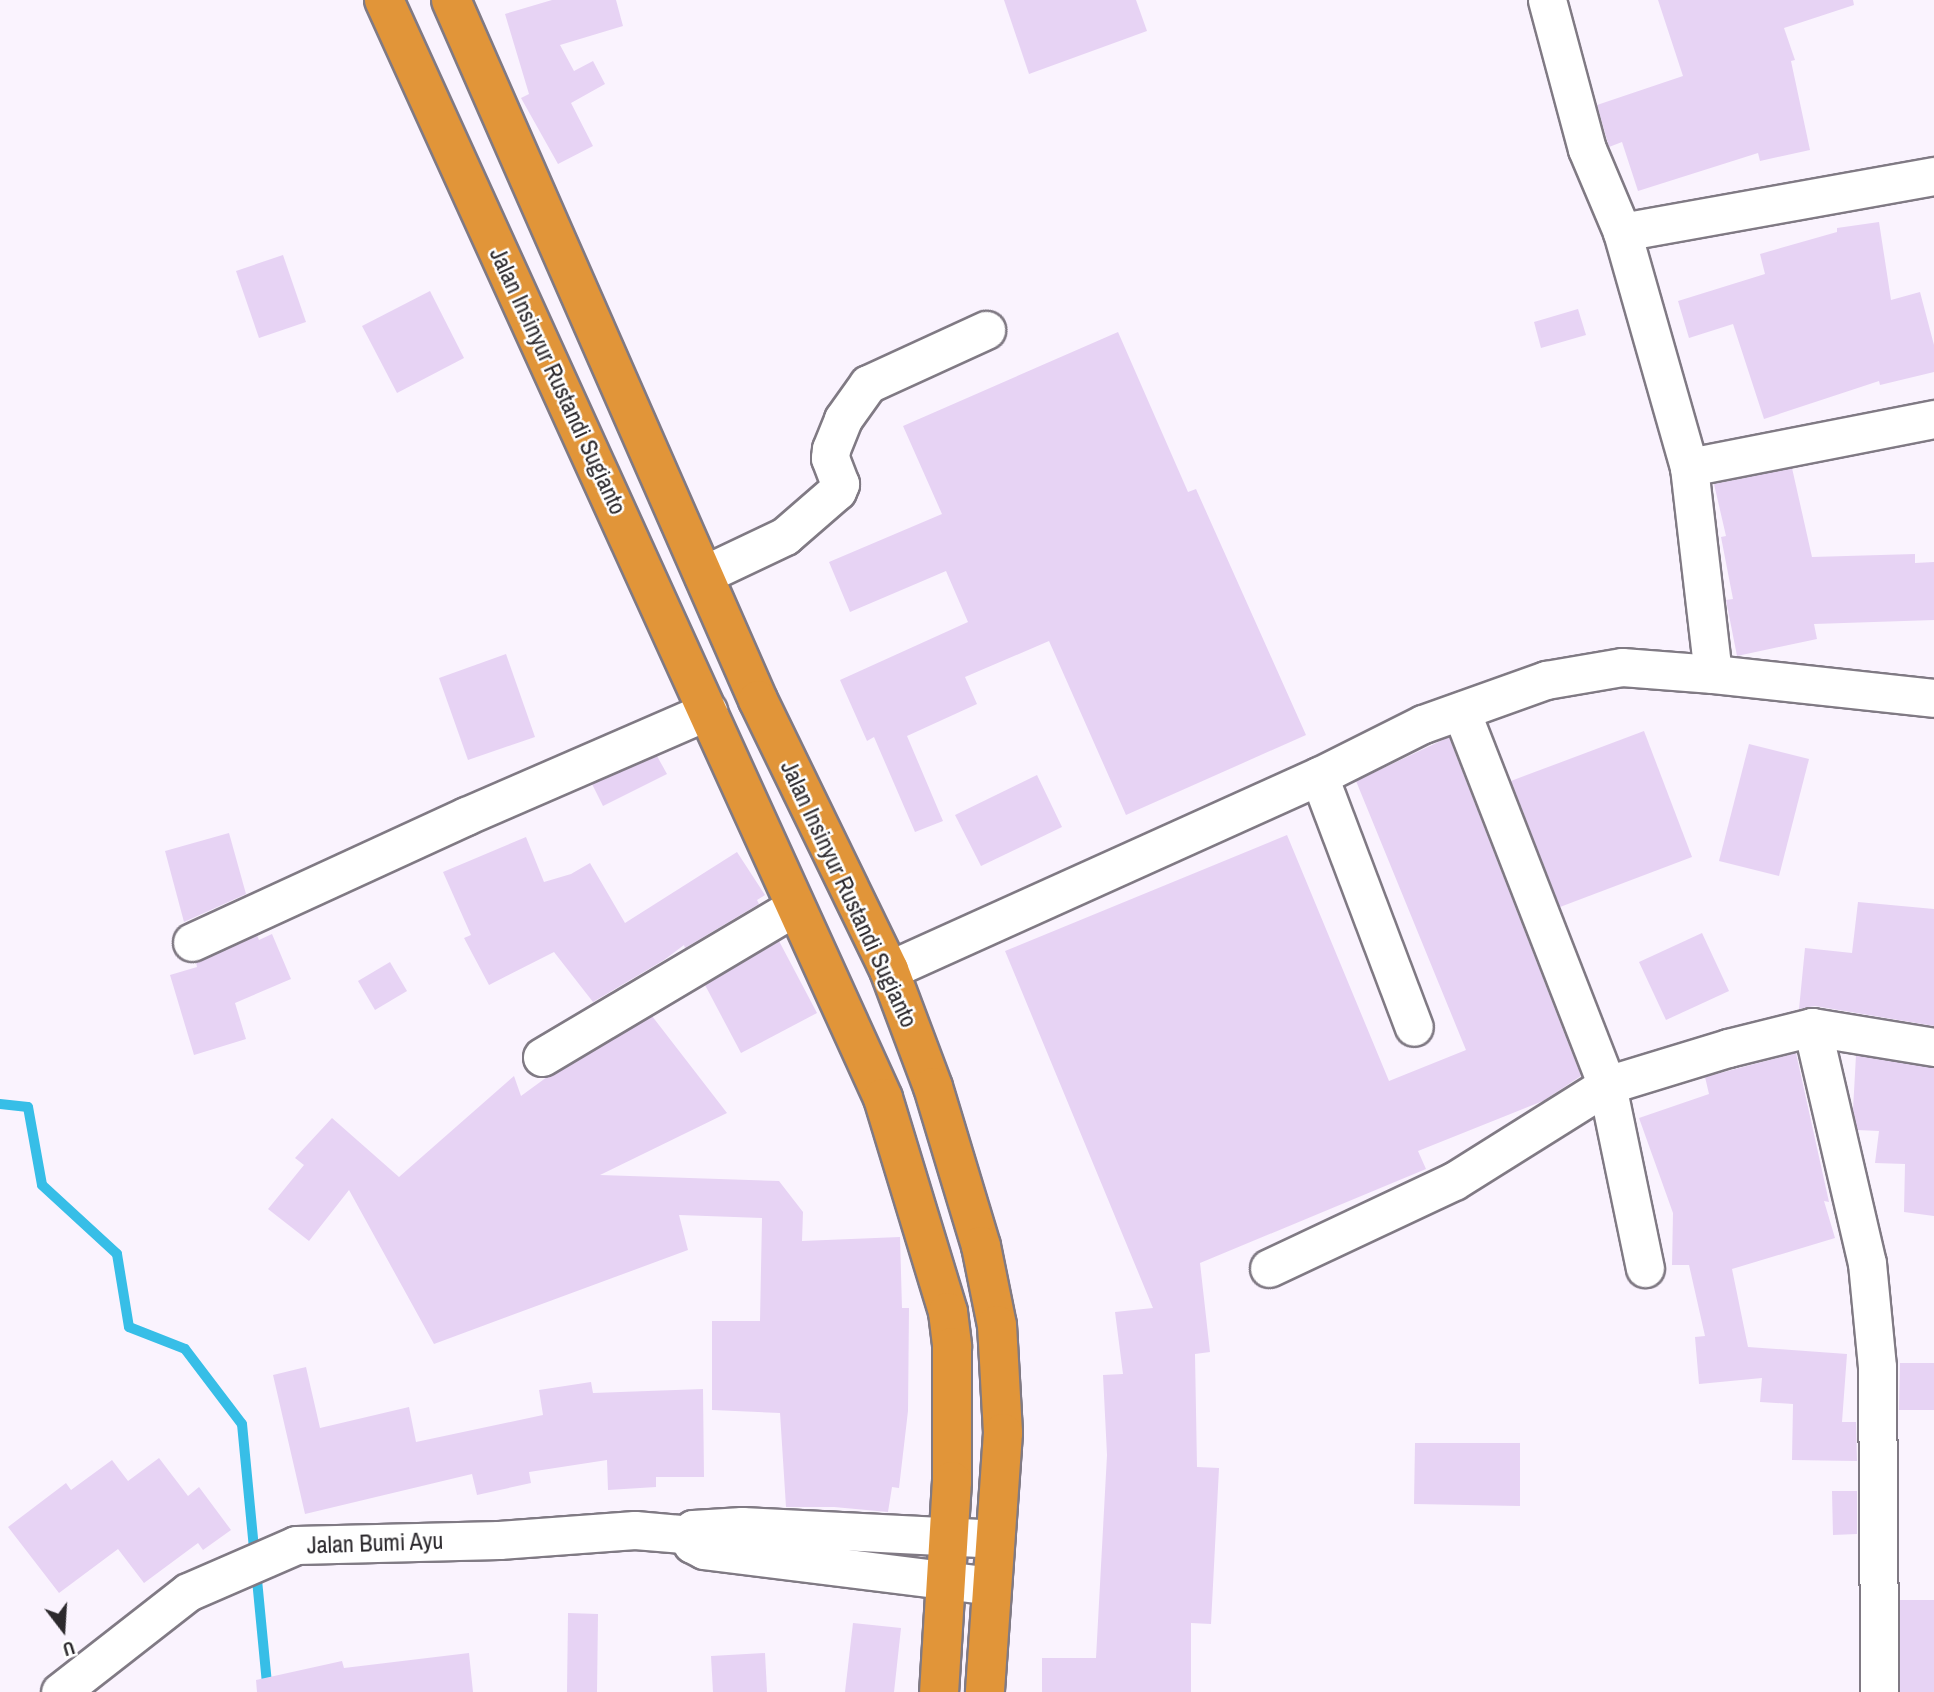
<!DOCTYPE html>
<html>
<head>
<meta charset="utf-8">
<style>
	body { margin:0 }
	#map { position:relative; width:1934px; height:1692px; overflow:hidden; background:#faf3fe; font-family:"Archivo Narrow",sans-serif }
	div>[style] { position:absolute }
	[style*='--x'] { left:calc(var(--x)*1px); top:calc(var(--y)*1px); width:calc(var(--w)*1px); rotate:calc(var(--a)*1deg) }
	.stream>* { height:10px; margin:-5px; padding:0 5px; transform-origin:5px; border-radius:5px; background:#37bee7 }
	.building>* { inset:0; background:#e7d3f4 }
	.roads { filter:drop-shadow(2px 0 #807a84) drop-shadow(-2px 0 #807a84) drop-shadow(0 2px #807a84) drop-shadow(0 -2px #807a84) }
	.minor>* { height:37px; margin:-18.5px; padding:0 18.5px; transform-origin:18.5px; border-radius:18.5px; background:#fff }
	.highway>* { height:38px; margin:-19px; padding:0 19px; transform-origin:19px; border-radius:19px; background:#e19539 }
	span { translate:-50% -50%; white-space:nowrap; text-align:center; line-height:1.15; -webkit-text-stroke:5px #fff; paint-order:stroke }
	.street-label { font-size:24px; color:#2c292d }
	.north { position:absolute; left:28px; top:1594px; width:70px; height:70px; -webkit-text-stroke:5px #fff; paint-order:stroke; rotate:163deg; font-size:19px; font-weight:700; line-height:28px; text-align:center; color:#2c292d }
	.north::after { content:''; display:block; margin:auto; width:24px; height:32px; background:#2c292d; clip-path:polygon(50% 0,100% 100%,50% 72%,0 100%) }
</style>
</head>
<body>
<div id="map">
	<div class="stream">
		<div style="--x:0;--y:1104;--w:28;--a:6"></div>
		<div style="--x:28;--y:1107;--w:79;--a:79.8"></div>
		<div style="--x:42;--y:1185;--w:102;--a:42.6"></div>
		<div style="--x:117;--y:1254;--w:74;--a:80.7"></div>
		<div style="--x:129;--y:1327;--w:60;--a:21.4"></div>
		<div style="--x:185;--y:1349;--w:94;--a:52.8"></div>
		<div style="--x:242;--y:1424;--w:269;--a:84.5"></div>
	</div>
	<div class="building">
		<div style="clip-path:polygon(552px 0,616px 0,623px 26px,560px 45px,574px 71px,593px 61px,605px 84px,571px 103px,593px 146px,558px 164px,521px 98px,529px 94px,505px 14px)"></div>
		<div style="clip-path:polygon(1004px 0,1136px 0,1147px 31px,1029px 74px)"></div>
		<div style="clip-path:polygon(1658px 0,1853px 0,1854px 5px,1784px 28px,1795px 60px,1791px 61px,1810px 150px,1760px 161px,1758px 153px,1638px 191px,1622px 142px,1609px 147px,1597px 105px,1683px 76px)"></div>
		<div style="clip-path:polygon(1879px 222px,1891px 300px,1920px 292px,1934px 345px,1934px 372px,1880px 385px,1879px 381px,1764px 419px,1733px 324px,1689px 338px,1678px 301px,1765px 274px,1760px 254px,1837px 232px,1837px 228px)"></div>
		<div style="clip-path:polygon(283px 255px,306px 322px,259px 338px,236px 271px)"></div>
		<div style="clip-path:polygon(430px 291px,464px 358px,397px 393px,362px 326px)"></div>
		<div style="clip-path:polygon(1578px 309px,1586px 335px,1541px 348px,1534px 322px)"></div>
		<div style="clip-path:polygon(1118px 332px,1188px 492px,1196px 489px,1306px 735px,1126px 815px,1049px 641px,965px 677px,977px 704px,907px 736px,943px 821px,915px 832px,874px 737px,867px 741px,840px 680px,968px 622px,946px 571px,850px 612px,829px 562px,942px 514px,903px 426px)"></div>
		<div style="clip-path:polygon(1792px 468px,1812px 557px,1915px 554px,1915px 563px,1934px 562px,1934px 620px,1814px 624px,1817px 639px,1737px 656px,1726px 600px,1733px 599px,1721px 537px,1726px 536px,1714px 484px)"></div>
		<div style="clip-path:polygon(506px 654px,535px 737px,468px 760px,439px 678px)"></div>
		<div style="clip-path:polygon(1644px 731px,1692px 857px,1560px 907px,1511px 781px)"></div>
		<div style="clip-path:polygon(1449px 737px,1581px 1076px,1543px 1101px,1418px 1151px,1426px 1169px,1200px 1263px,1210px 1352px,1195px 1354px,1197px 1467px,1219px 1468px,1211px 1624px,1191px 1623px,1191px 1692px,1042px 1692px,1042px 1658px,1096px 1658px,1107px 1455px,1103px 1375px,1123px 1374px,1115px 1312px,1153px 1308px,1005px 951px,1287px 835px,1389px 1081px,1466px 1050px,1356px 781px)"></div>
		<div style="clip-path:polygon(1749px 744px,1809px 759px,1779px 876px,1719px 861px)"></div>
		<div style="clip-path:polygon(657px 756px,667px 774px,603px 806px,592px 784px)"></div>
		<div style="clip-path:polygon(1037px 775px,1062px 827px,981px 866px,955px 815px)"></div>
		<div style="clip-path:polygon(229px 833px,246px 894px,184px 922px,165px 851px)"></div>
		<div style="clip-path:polygon(526px 837px,544px 882px,571px 874px,590px 863px,625px 923px,737px 852px,765px 895px,757px 900px,759px 904px,685px 948px,684px 945px,664px 960px,593px 1002px,554px 952px,489px 985px,464px 938px,471px 935px,443px 872px)"></div>
		<div style="clip-path:polygon(1858px 902px,1934px 909px,1934px 1026px,1815px 1006px,1799px 1009px,1805px 948px,1852px 953px)"></div>
		<div style="clip-path:polygon(1702px 933px,1729px 991px,1666px 1020px,1639px 962px)"></div>
		<div style="clip-path:polygon(272px 934px,291px 979px,235px 1003px,246px 1039px,194px 1055px,170px 975px,197px 967px,196px 962px,257px 935px,259px 940px)"></div>
		<div style="clip-path:polygon(779px 941px,817px 1013px,741px 1053px,705px 985px)"></div>
		<div style="clip-path:polygon(390px 962px,407px 991px,375px 1010px,358px 981px)"></div>
		<div style="clip-path:polygon(652px 1016px,727px 1113px,600px 1175px,779px 1181px,803px 1212px,802px 1241px,900px 1237px,902px 1308px,909px 1308px,908px 1411px,899px 1488px,892px 1487px,888px 1512px,834px 1507px,786px 1507px,780px 1413px,712px 1410px,712px 1321px,760px 1321px,762px 1218px,679px 1215px,688px 1250px,434px 1344px,349px 1190px,309px 1241px,268px 1209px,304px 1165px,295px 1158px,332px 1118px,399px 1177px,514px 1076px,521px 1096px,547px 1077px)"></div>
		<div style="clip-path:polygon(1796px 1053px,1829px 1202px,1824px 1201px,1835px 1238px,1732px 1269px,1748px 1347px,1847px 1354px,1842px 1422px,1856px 1422px,1857px 1461px,1792px 1460px,1793px 1404px,1760px 1402px,1762px 1378px,1699px 1384px,1695px 1337px,1705px 1336px,1689px 1265px,1672px 1265px,1673px 1213px,1639px 1118px,1709px 1094px,1705px 1077px)"></div>
		<div style="clip-path:polygon(1856px 1055px,1934px 1067px,1934px 1216px,1904px 1212px,1905px 1164px,1875px 1163px,1879px 1131px,1857px 1130px,1853px 1110px)"></div>
		<div style="clip-path:polygon(1900px 1363px,1934px 1363px,1934px 1410px,1899px 1410px)"></div>
		<div style="clip-path:polygon(306px 1367px,320px 1428px,409px 1407px,416px 1442px,543px 1415px,539px 1390px,591px 1382px,593px 1393px,703px 1389px,704px 1477px,656px 1477px,656px 1487px,608px 1490px,607px 1460px,529px 1472px,531px 1483px,477px 1495px,472px 1474px,305px 1514px,273px 1375px)"></div>
		<div style="clip-path:polygon(1415px 1443px,1520px 1443px,1520px 1506px,1414px 1504px)"></div>
		<div style="clip-path:polygon(159px 1458px,188px 1496px,199px 1487px,231px 1530px,203px 1550px,198px 1543px,144px 1583px,118px 1549px,59px 1593px,8px 1527px,66px 1483px,71px 1490px,112px 1460px,128px 1481px)"></div>
		<div style="clip-path:polygon(1832px 1491px,1857px 1491px,1857px 1534px,1833px 1535px)"></div>
		<div style="clip-path:polygon(1899px 1600px,1934px 1600px,1934px 1692px,1900px 1692px)"></div>
		<div style="clip-path:polygon(568px 1613px,598px 1614px,597px 1692px,567px 1692px)"></div>
		<div style="clip-path:polygon(853px 1623px,901px 1628px,894px 1692px,845px 1692px)"></div>
		<div style="clip-path:polygon(469px 1653px,473px 1692px,257px 1692px,256px 1680px,342px 1661px,344px 1668px)"></div>
		<div style="clip-path:polygon(765px 1653px,767px 1692px,713px 1692px,711px 1656px)"></div>
	</div>
	<div class="roads">
		<div class="minor">
			<div style="--x:1547;--y:0;--w:154;--a:75"></div>
			<div style="--x:1587;--y:149;--w:90;--a:67.1"></div>
			<div style="--x:1622;--y:232;--w:244;--a:74.1"></div>
			<div style="--x:1689;--y:467;--w:208;--a:83.4"></div>
			<div style="--x:1622;--y:232;--w:317;--a:-10.2"></div>
			<div style="--x:1689;--y:467;--w:250;--a:-11.1"></div>
			<div style="--x:703;--y:575;--w:91;--a:-25.4"></div>
			<div style="--x:785;--y:536;--w:69;--a:-40.9"></div>
			<div style="--x:837;--y:491;--w:8;--a:-67"></div>
			<div style="--x:840;--y:484;--w:28;--a:-111"></div>
			<div style="--x:830;--y:458;--w:9;--a:-84"></div>
			<div style="--x:831;--y:449;--w:32;--a:-68"></div>
			<div style="--x:843;--y:419;--w:43;--a:-54.5"></div>
			<div style="--x:868;--y:384;--w:130;--a:-24.6"></div>
			<div style="--x:1461;--y:711;--w:401;--a:68.7"></div>
			<div style="--x:1607;--y:1085;--w:187;--a:78.3"></div>
			<div style="--x:1319;--y:776;--w:268;--a:69.3"></div>
			<div style="--x:192;--y:942;--w:302;--a:-24.7"></div>
			<div style="--x:466;--y:816;--w:264;--a:-23.5"></div>
			<div style="--x:889;--y:970;--w:472;--a:-24.3"></div>
			<div style="--x:1319;--y:776;--w:116;--a:-26.6"></div>
			<div style="--x:1423;--y:724;--w:131;--a:-19.7"></div>
			<div style="--x:1546;--y:680;--w:77;--a:-9.7"></div>
			<div style="--x:1622;--y:667;--w:91;--a:4.4"></div>
			<div style="--x:1713;--y:674;--w:222;--a:6.2"></div>
			<div style="--x:1812;--y:1027;--w:242;--a:76.9"></div>
			<div style="--x:1867;--y:1263;--w:104;--a:84.5"></div>
			<div style="--x:1877;--y:1367;--w:325;--a:89.6"></div>
			<div style="--x:542;--y:1057;--w:294;--a:-30.7"></div>
			<div style="--x:1269;--y:1268;--w:204;--a:-25.2"></div>
			<div style="--x:1454;--y:1181;--w:181;--a:-32.1"></div>
			<div style="--x:1607;--y:1085;--w:127;--a:-17"></div>
			<div style="--x:1728;--y:1048;--w:87;--a:-14"></div>
			<div style="--x:1812;--y:1027;--w:124;--a:9.3"></div>
			<div style="--x:992;--y:1586;--w:290;--a:-172.9"></div>
			<div style="--x:704;--y:1550;--w:13;--a:-153"></div>
			<div style="--x:692;--y:1544;--w:9;--a:-90"></div>
			<div style="--x:692;--y:1535;--w:6;--a:-81"></div>
			<div style="--x:693;--y:1529;--w:49;--a:-3.5"></div>
			<div style="--x:742;--y:1526;--w:253;--a:2.9"></div>
			<div style="--x:60;--y:1692;--w:162;--a:-38"></div>
			<div style="--x:188;--y:1592;--w:118;--a:-23.5"></div>
			<div style="--x:296;--y:1545;--w:203;--a:-1.4"></div>
			<div style="--x:499;--y:1540;--w:136;--a:-4.2"></div>
			<div style="--x:635;--y:1530;--w:57;--a:5"></div>
		</div>
		<div class="highway">
			<div style="--x:384;--y:0;--w:1206;--a:65.56"></div>
			<div style="--x:883;--y:1098;--w:224;--a:73.1"></div>
			<div style="--x:948;--y:1312;--w:35;--a:83"></div>
			<div style="--x:952;--y:1347;--w:134;--a:90"></div>
			<div style="--x:952;--y:1481;--w:211;--a:93.5"></div>
			<div style="--x:451;--y:0;--w:764;--a:66.32"></div>
			<div style="--x:758;--y:700;--w:300;--a:64.1"></div>
			<div style="--x:889;--y:970;--w:125;--a:69.4"></div>
			<div style="--x:933;--y:1087;--w:166;--a:73.2"></div>
			<div style="--x:981;--y:1246;--w:81;--a:78.6"></div>
			<div style="--x:997;--y:1325;--w:108;--a:86.8"></div>
			<div style="--x:1003;--y:1433;--w:260;--a:94"></div>
		</div>
	</div>
	<div class="street-label">
		<span style="left:558px;top:381px;rotate:65deg">Jalan Insinyur Rustandi Sugianto</span>
		<span style="left:849px;top:894px;rotate:65deg">Jalan Insinyur Rustandi Sugianto</span>
		<span style="left:375px;top:1543px;rotate:-2deg">Jalan Bumi Ayu</span>
	</div>
	<div class="north">U</div>
</div>
</body>
</html>
